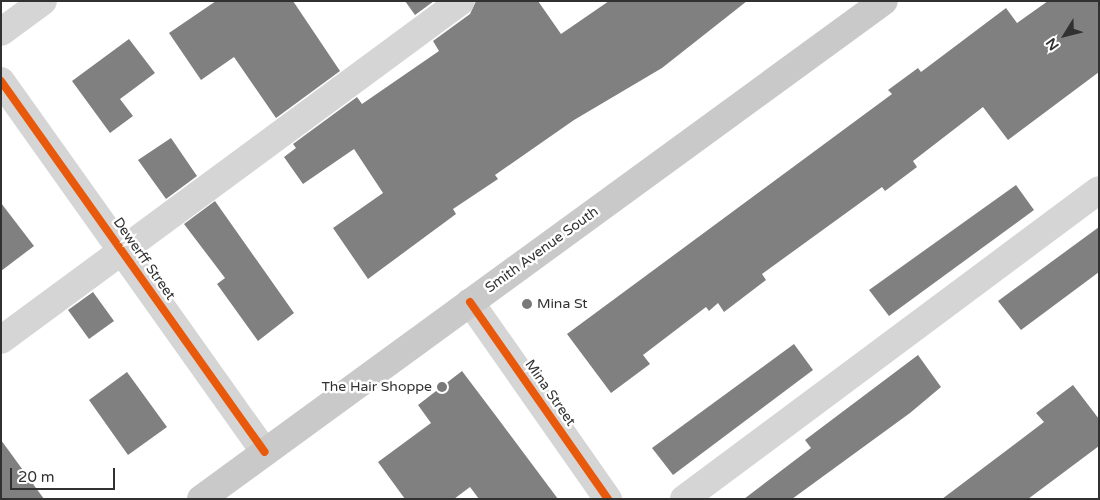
<!DOCTYPE html>
<html>
<head>
<meta charset="utf-8">
<style>
	body { margin:0 }
	#map { position:relative; width:1100px; height:500px; overflow:hidden; background:#fff; font-family:"Varela Round",sans-serif }
	div>[style] { position:absolute }
	[style*='--x'] { left:calc(var(--x)*1px); top:calc(var(--y)*1px); width:calc(var(--w)*1px); rotate:calc(var(--a)*1deg) }
	.building>* { inset:0; background:#808080 }
	.minor>* { height:28px; margin:-14px; padding:0 14px; transform-origin:14px; border-radius:14px; background:#d5d5d5 }
	.major>* { height:28px; margin:-14px; padding:0 14px; transform-origin:14px; border-radius:14px; background:#c9c9c9 }
	.cycleway>* { height:8px; margin:-4px; padding:0 4px; transform-origin:4px; border-radius:4px; background:#e8590c }
	.dots>* { width:14px; height:14px; translate:-50% -50%; box-sizing:border-box; border:2px solid #fff; border-radius:50% }
	span { translate:-50% -50%; white-space:nowrap; text-align:center; line-height:1.15; -webkit-text-stroke:5px #fff; paint-order:stroke }
	.street-label { font-size:14px; color:#313131 }
	.poi-label { font-size:14px; color:#313131 }
	.left { translate:0 -50%; text-align:left }
	.right { translate:-100% -50%; text-align:right }
	.frame { position:absolute; inset:0; border:2px solid #313131; pointer-events:none }
	.north { position:absolute; left:1040px; top:10px; width:50px; height:50px; -webkit-text-stroke:4px #fff; paint-order:stroke; rotate:234deg; font-size:14px; font-weight:700; line-height:20px; text-align:center; color:#313131 }
	.north::after { content:''; display:block; margin:auto; width:18px; height:22px; background:#313131; clip-path:polygon(50% 0,100% 100%,50% 72%,0 100%) }
	.scale { position:absolute; left:10px; top:468px; width:105px; height:22px; box-sizing:border-box; border:2px solid #313131; border-top:0; padding-left:6px; font-size:15px; line-height:18px; white-space:nowrap; color:#313131; -webkit-text-stroke:4px #fff; paint-order:stroke }
</style>
</head>
<body>
<div id="map">
	<div class="building">
		<div style="clip-path:polygon(216px 1px,293px 1px,340px 71px,276px 118px,234px 57px,201px 80px,169px 33px)"></div>
		<div style="clip-path:polygon(405px 1px,434px 1px,415px 15px)"></div>
		<div style="clip-path:polygon(476px 1px,538px 1px,561px 34px,609px 1px,747px 1px,662px 68px,574px 120px,495px 175px,498px 179px,453px 209px,456px 214px,368px 279px,333px 228px,383px 193px,354px 149px,303px 184px,284px 157px,296px 148px,293px 144px,357px 97px,362px 104px,439px 51px,433px 41px,470px 14px)"></div>
		<div style="clip-path:polygon(1048px 1px,1099px 1px,1099px 72px,1008px 140px,983px 107px,913px 161px,917px 167px,885px 191px,882px 187px,762px 274px,766px 280px,724px 312px,718px 303px,709px 311px,706px 307px,643px 355px,650px 364px,611px 393px,567px 334px,892px 94px,888px 90px,918px 68px,921px 72px,1006px 8px,1017px 23px)"></div>
		<div style="clip-path:polygon(129px 39px,155px 73px,120px 99px,133px 116px,110px 133px,72px 81px)"></div>
		<div style="clip-path:polygon(171px 138px,197px 176px,166px 199px,138px 160px)"></div>
		<div style="clip-path:polygon(1016px 185px,1034px 210px,889px 316px,869px 290px)"></div>
		<div style="clip-path:polygon(215px 201px,294px 313px,258px 341px,217px 284px,225px 278px,184px 224px)"></div>
		<div style="clip-path:polygon(1px 203px,34px 246px,1px 271px)"></div>
		<div style="clip-path:polygon(1099px 227px,1099px 272px,1021px 330px,998px 301px)"></div>
		<div style="clip-path:polygon(93px 292px,114px 321px,89px 339px,68px 310px)"></div>
		<div style="clip-path:polygon(794px 344px,813px 370px,673px 475px,652px 448px)"></div>
		<div style="clip-path:polygon(918px 355px,941px 387px,910px 413px,792px 499px,744px 499px,811px 448px,805px 440px)"></div>
		<div style="clip-path:polygon(462px 371px,496px 416px,558px 499px,479px 499px,470px 487px,454px 499px,405px 499px,378px 462px,431px 423px,418px 405px)"></div>
		<div style="clip-path:polygon(127px 372px,167px 427px,128px 455px,89px 400px)"></div>
		<div style="clip-path:polygon(1073px 385px,1099px 419px,1099px 446px,1028px 499px,942px 499px,1044px 422px,1036px 413px)"></div>
		<div style="clip-path:polygon(1px 440px,44px 499px,1px 499px)"></div>
	</div>
	<div class="minor">
		<div style="--x:1;--y:32;--w:52;--a:-36.4"></div>
		<div style="--x:1;--y:81;--w:455;--a:54.6"></div>
		<div style="--x:470;--y:302;--w:241;--a:55"></div>
		<div style="--x:1;--y:340;--w:571;--a:-36.39"></div>
		<div style="--x:684;--y:499;--w:517;--a:-36.67"></div>
	</div>
	<div class="major">
		<div style="--x:201;--y:499;--w:845;--a:-36.1"></div>
	</div>
	<div class="cycleway">
		<div style="--x:1;--y:81;--w:455;--a:54.6"></div>
		<div style="--x:470;--y:302;--w:241;--a:55"></div>
	</div>
	<div class="dots">
		<div style="left:527px;top:304px;background:#797979"></div>
		<div style="left:442px;top:387px;background:#797979"></div>
	</div>
	<div class="street-label">
		<span style="left:542px;top:250px;rotate:-36deg">Smith Avenue South</span>
		<span style="left:144px;top:259px;rotate:55deg">Dewerff Street</span>
		<span style="left:550px;top:393px;rotate:55deg">Mina Street</span>
	</div>
	<div class="poi-label">
		<span class="left" style="left:537px;top:304px">Mina St</span>
		<span class="right" style="left:432px;top:387px">The Hair Shoppe</span>
	</div>
	<div class="frame"></div>
	<div class="north">N</div>
	<div class="scale">20 m</div>
</div>
</body>
</html>
